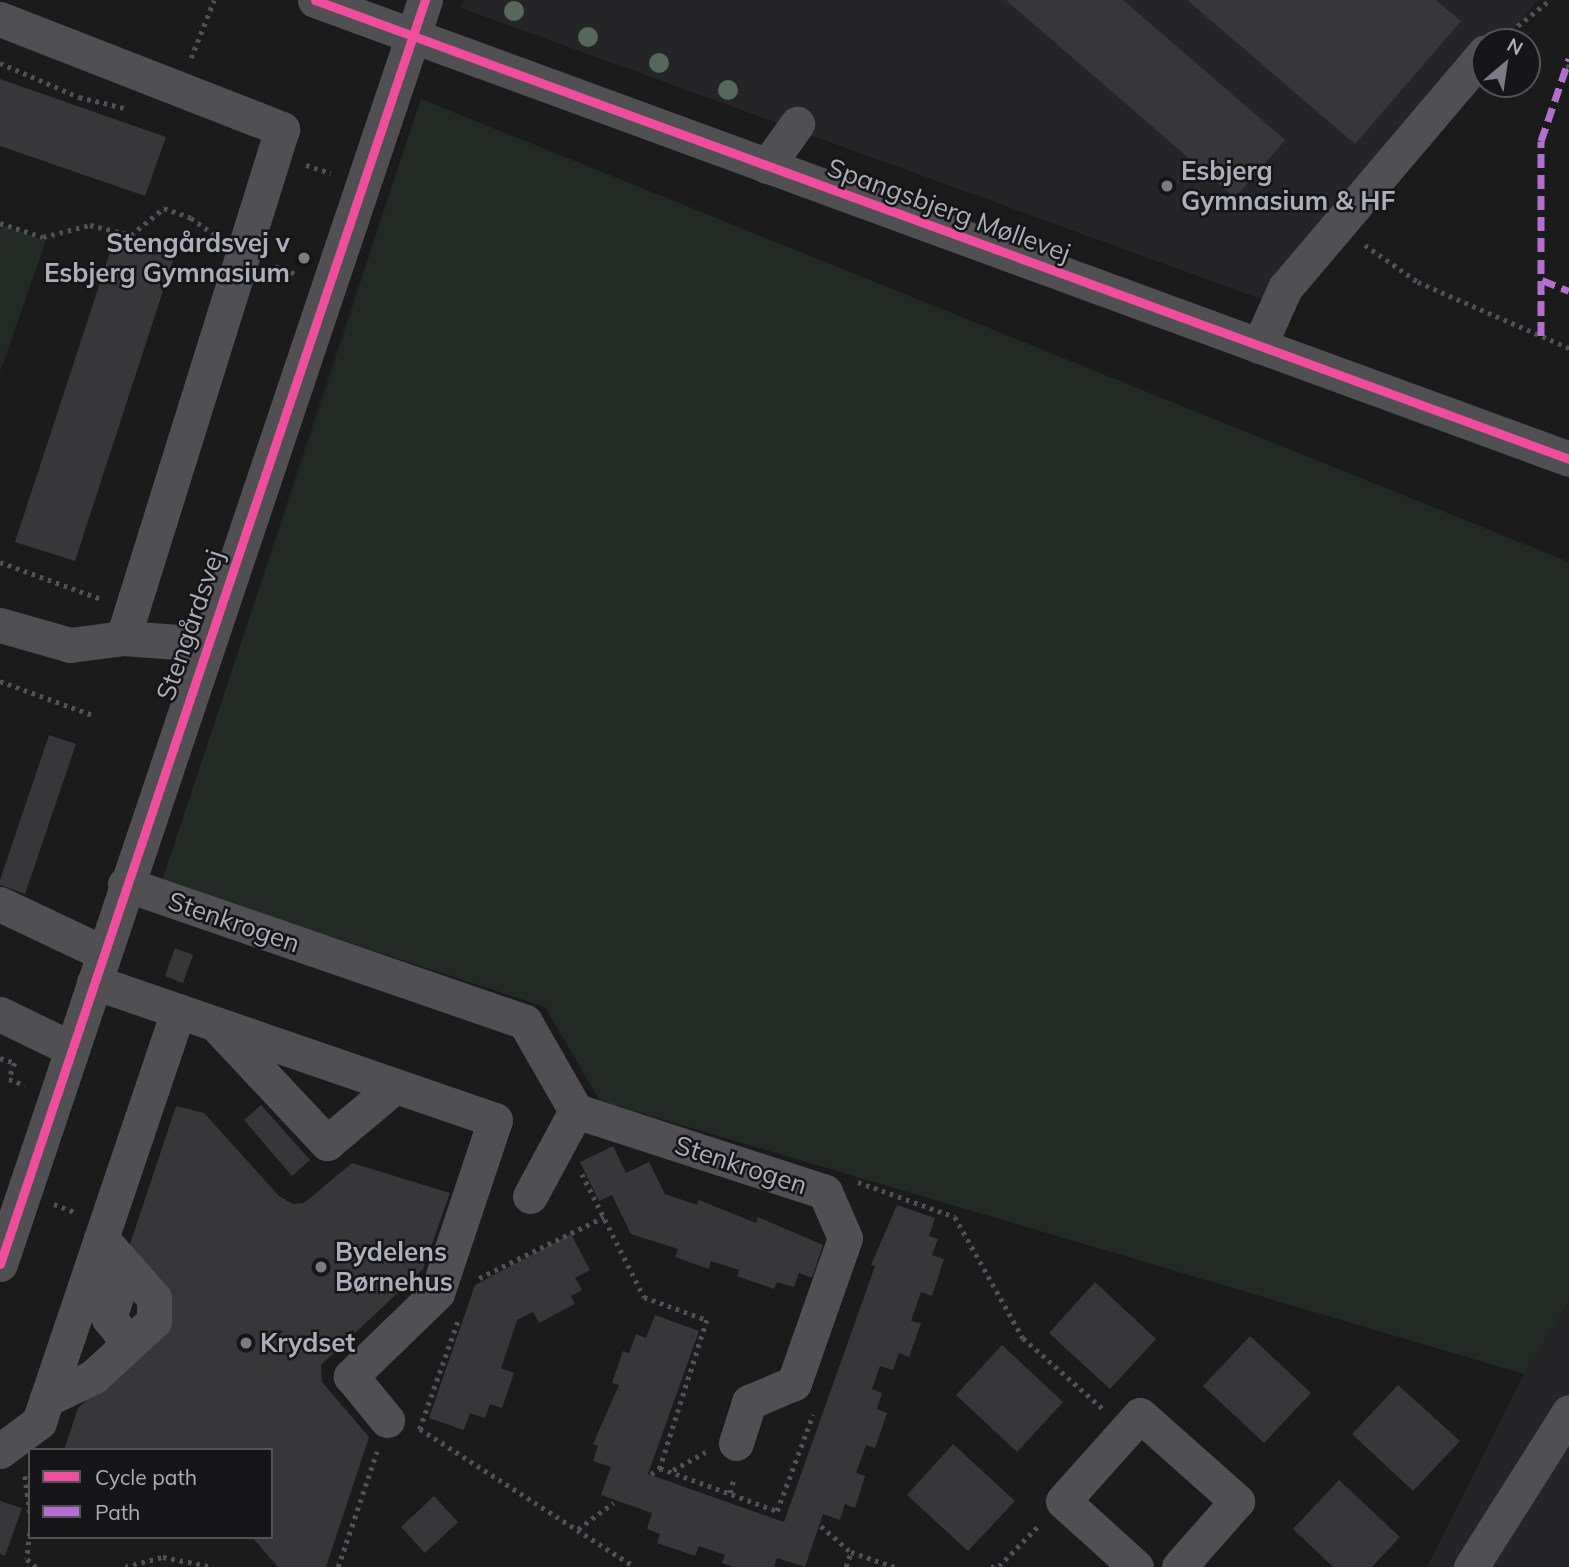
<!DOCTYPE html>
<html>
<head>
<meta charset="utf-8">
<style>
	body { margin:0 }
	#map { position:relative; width:1569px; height:1567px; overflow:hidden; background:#1b1b1b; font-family:Mulish,sans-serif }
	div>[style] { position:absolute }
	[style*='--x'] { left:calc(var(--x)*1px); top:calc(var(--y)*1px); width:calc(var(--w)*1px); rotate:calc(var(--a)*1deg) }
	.built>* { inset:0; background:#252527 }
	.green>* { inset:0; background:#232a25 }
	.building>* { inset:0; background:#373739 }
	.path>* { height:4.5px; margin-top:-2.25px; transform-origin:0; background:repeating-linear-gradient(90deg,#515155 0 3.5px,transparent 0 8.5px) }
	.minor>* { height:35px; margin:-17.5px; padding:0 17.5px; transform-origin:17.5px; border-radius:17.5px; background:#505054 }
	.quiet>* { height:7px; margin-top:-3.5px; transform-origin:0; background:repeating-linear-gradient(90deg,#b36fd0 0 14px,transparent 0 21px) }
	.cycleway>* { height:9px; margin:-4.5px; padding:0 4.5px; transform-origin:4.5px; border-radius:4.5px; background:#ef4d9e }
	.trees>* { width:20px; height:20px; margin:-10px; border-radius:50%; background:#56675b }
	.dots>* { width:19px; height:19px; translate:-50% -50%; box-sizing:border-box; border:4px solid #161518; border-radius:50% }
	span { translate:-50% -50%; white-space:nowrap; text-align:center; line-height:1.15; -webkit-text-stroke:5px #161518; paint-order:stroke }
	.poi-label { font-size:26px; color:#aeaebb; font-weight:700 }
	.left { translate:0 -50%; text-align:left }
	.right { translate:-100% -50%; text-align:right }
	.street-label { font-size:26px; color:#aeaebb }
	.legend { position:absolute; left:28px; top:1448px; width:245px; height:91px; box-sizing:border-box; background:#161518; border:2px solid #535259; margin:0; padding:9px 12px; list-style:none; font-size:21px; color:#aeaebb }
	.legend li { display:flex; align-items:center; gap:14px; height:35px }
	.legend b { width:35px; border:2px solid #535259 }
	.north { position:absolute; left:1471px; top:28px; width:70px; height:70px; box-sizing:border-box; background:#161518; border:2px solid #535259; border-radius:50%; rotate:29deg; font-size:19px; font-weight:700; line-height:28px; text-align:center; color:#aeaebb }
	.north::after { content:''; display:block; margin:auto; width:24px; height:32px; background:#7b7b83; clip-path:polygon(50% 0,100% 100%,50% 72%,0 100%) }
</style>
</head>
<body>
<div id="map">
	<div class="built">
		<div style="clip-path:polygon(464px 0,1538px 0,1503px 42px,1485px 42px,1283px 307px,461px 8px)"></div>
		<div style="clip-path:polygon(1569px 1302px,1569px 1567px,1427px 1567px,1524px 1374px)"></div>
	</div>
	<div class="green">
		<div style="clip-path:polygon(421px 99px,1569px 562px,1569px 1302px,1524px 1374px,600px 1101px,545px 1007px,162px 881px)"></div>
		<div style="clip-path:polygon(0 224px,46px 241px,0 372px)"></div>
	</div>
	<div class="building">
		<div style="clip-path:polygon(1006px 0,1123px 0,1285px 140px,1235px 198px)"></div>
		<div style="clip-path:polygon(1187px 0,1436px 0,1461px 21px,1355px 144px)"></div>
		<div style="clip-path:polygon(0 79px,166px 137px,145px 196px,0 146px)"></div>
		<div style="clip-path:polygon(115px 237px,174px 257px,75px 561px,15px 542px)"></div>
		<div style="clip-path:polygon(49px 735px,76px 744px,25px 894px,0 885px,0 880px)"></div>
		<div style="clip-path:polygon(175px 948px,193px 955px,183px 983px,165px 976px)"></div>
		<div style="clip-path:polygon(261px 1105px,310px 1160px,292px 1176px,244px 1120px)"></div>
		<div style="clip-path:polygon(176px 1106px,204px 1113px,279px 1196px,293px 1204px,304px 1203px,352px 1163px,450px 1193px,423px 1269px,321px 1365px,322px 1382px,369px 1437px,326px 1567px,278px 1567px,252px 1537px,271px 1537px,271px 1450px,64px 1450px,78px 1408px,159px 1335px,126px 1256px)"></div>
		<div style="clip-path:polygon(613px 1146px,626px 1173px,649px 1162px,665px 1194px,697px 1205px,699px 1200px,756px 1223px,758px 1217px,823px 1245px,812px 1278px,799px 1273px,794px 1287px,777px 1282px,774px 1289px,737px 1276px,739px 1270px,711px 1261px,709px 1269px,675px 1257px,678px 1249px,631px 1234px,612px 1195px,599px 1201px,580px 1162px)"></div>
		<div style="clip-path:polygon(897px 1205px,935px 1218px,929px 1236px,938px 1239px,932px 1255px,944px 1259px,932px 1296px,921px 1292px,911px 1321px,921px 1323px,909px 1357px,899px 1353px,893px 1370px,880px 1366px,872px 1389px,882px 1393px,877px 1409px,887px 1413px,875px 1448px,866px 1445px,856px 1473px,865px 1476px,855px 1508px,845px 1504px,840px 1520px,823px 1514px,805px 1567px,777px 1558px,774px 1567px,733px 1567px,722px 1563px,725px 1555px,699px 1546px,695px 1556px,657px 1543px,660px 1534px,647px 1529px,652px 1513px,601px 1495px,611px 1467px,593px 1461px,598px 1446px,593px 1444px,619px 1385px,612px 1383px,623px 1351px,629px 1353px,636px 1334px,646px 1338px,655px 1315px,699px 1331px,648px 1474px,784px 1522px,875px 1266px,871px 1265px)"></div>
		<div style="clip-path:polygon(571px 1234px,590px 1270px,575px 1278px,582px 1290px,571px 1296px,575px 1304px,539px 1323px,533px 1312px,517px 1320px,501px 1368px,514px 1373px,502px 1408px,490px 1404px,485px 1418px,470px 1413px,464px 1430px,429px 1418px,475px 1285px)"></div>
		<div style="clip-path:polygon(1095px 1282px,1156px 1339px,1110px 1389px,1049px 1333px)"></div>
		<div style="clip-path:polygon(1250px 1336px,1311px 1393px,1264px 1443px,1203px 1386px)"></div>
		<div style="clip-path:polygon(1002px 1345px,1063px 1402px,1017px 1452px,956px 1395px)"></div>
		<div style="clip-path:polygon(1398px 1385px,1460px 1441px,1413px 1491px,1352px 1434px)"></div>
		<div style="clip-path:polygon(953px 1444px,1015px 1501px,968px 1551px,907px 1495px)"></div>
		<div style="clip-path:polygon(1339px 1480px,1400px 1537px,1372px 1567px,1333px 1567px,1293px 1529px)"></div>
		<div style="clip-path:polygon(434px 1496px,458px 1522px,425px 1553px,401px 1527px)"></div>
		<div style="clip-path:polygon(0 1501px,22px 1508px,5px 1556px,0 1554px)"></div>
	</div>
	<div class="path">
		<div style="--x:1511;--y:31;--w:50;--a:-38.5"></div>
		<div style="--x:191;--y:58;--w:62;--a:-68.4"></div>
		<div style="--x:0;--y:63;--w:86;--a:23.3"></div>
		<div style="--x:79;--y:97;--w:46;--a:13.7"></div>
		<div style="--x:1566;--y:66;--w:3;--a:18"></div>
		<div style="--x:306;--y:165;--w:26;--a:18"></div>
		<div style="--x:0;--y:223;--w:45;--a:18"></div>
		<div style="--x:43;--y:237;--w:49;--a:-14.3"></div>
		<div style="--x:90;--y:225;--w:42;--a:13.7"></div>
		<div style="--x:131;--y:235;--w:43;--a:-39.3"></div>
		<div style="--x:164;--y:208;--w:29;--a:20"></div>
		<div style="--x:191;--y:218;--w:29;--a:35"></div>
		<div style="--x:1365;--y:245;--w:65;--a:34.9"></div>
		<div style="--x:1418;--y:282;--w:165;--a:23.6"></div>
		<div style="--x:275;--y:266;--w:22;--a:21"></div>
		<div style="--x:0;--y:562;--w:108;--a:20.1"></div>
		<div style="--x:0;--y:681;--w:101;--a:20.2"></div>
		<div style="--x:0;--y:1058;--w:16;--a:18"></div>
		<div style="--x:15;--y:1063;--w:17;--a:111"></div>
		<div style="--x:9;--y:1079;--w:17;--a:21"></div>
		<div style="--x:582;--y:1174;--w:138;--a:63.2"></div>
		<div style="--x:644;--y:1297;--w:67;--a:20.1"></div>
		<div style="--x:707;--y:1320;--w:155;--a:107.6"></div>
		<div style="--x:660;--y:1468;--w:125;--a:20.2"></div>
		<div style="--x:777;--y:1511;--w:103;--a:-69.6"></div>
		<div style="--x:858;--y:1182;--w:103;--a:19.8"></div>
		<div style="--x:955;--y:1217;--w:139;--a:60.7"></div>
		<div style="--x:1023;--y:1338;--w:106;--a:41.5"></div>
		<div style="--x:54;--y:1204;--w:22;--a:21"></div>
		<div style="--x:479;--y:1278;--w:139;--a:-26"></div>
		<div style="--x:458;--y:1322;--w:114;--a:109.6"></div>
		<div style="--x:420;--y:1429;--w:255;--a:32.7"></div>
		<div style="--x:673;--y:1470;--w:37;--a:-29"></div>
		<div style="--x:651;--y:1474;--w:11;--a:-34"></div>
		<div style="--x:25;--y:1476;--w:37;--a:82"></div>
		<div style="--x:730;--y:1493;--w:16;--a:-76"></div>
		<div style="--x:821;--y:1526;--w:40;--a:41"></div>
		<div style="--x:851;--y:1552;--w:46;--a:18.8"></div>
		<div style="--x:578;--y:1529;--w:44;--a:-36.6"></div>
		<div style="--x:30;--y:1533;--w:26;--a:97"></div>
		<div style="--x:27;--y:1559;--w:12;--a:42"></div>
		<div style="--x:125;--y:1567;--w:39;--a:-15"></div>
		<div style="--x:163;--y:1557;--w:51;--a:11.3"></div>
		<div style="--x:338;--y:1567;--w:122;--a:-71.4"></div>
		<div style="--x:846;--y:1567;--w:16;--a:-72"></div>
		<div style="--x:991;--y:1567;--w:8;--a:-7"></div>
		<div style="--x:999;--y:1566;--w:57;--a:-45.7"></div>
	</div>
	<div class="minor">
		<div style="--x:315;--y:0;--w:1335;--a:20.1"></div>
		<div style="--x:0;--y:19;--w:303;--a:21.3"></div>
		<div style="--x:282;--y:129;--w:533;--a:107.35"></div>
		<div style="--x:767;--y:166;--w:52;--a:-54.5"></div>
		<div style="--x:1259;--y:346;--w:64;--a:-65.9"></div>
		<div style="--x:1285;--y:288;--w:309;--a:-49.7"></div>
		<div style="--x:0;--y:625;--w:73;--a:15.9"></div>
		<div style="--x:70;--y:645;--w:53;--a:-7.5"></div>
		<div style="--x:123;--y:638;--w:83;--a:4.1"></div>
		<div style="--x:125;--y:884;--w:423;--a:19"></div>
		<div style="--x:525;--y:1022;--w:103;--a:60.2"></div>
		<div style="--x:576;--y:1111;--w:262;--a:18"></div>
		<div style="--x:825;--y:1192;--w:50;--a:66.5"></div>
		<div style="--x:845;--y:1238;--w:154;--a:109.4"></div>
		<div style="--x:794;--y:1383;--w:49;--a:157.1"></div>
		<div style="--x:749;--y:1402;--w:43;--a:107.6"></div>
		<div style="--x:0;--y:904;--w:114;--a:25.4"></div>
		<div style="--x:94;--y:982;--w:424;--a:19"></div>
		<div style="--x:495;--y:1120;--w:182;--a:108.5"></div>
		<div style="--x:437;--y:1293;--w:120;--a:136"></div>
		<div style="--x:351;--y:1376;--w:57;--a:50.7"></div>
		<div style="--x:0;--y:1014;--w:80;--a:25.9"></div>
		<div style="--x:219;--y:1028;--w:158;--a:46.8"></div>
		<div style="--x:327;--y:1143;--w:89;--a:-40"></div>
		<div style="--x:530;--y:1196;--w:97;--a:-61.6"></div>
		<div style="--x:0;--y:1264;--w:1334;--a:-71.42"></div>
		<div style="--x:126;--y:1266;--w:55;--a:108.1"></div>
		<div style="--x:109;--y:1318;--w:31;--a:52"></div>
		<div style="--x:47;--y:1399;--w:51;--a:-25.6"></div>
		<div style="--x:93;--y:1377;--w:83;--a:-42.6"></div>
		<div style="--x:154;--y:1321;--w:23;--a:-90"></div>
		<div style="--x:154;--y:1298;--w:80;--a:-131.5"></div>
		<div style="--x:0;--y:1451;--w:49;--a:-36.6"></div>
		<div style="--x:39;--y:1422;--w:434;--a:-71.3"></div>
		<div style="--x:1136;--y:1567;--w:98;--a:-137.9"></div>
		<div style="--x:1063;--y:1501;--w:115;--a:-48.2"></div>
		<div style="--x:1140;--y:1415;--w:130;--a:41.6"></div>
		<div style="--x:1237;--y:1501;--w:88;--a:131.3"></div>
		<div style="--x:1471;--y:1567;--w:183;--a:-57.7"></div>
	</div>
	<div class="quiet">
		<div style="--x:1542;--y:280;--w:29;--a:22"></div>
		<div style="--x:1541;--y:336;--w:195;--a:-90"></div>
		<div style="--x:1541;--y:141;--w:87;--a:-71.1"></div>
	</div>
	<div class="cycleway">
		<div style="--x:315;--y:0;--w:1335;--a:20.1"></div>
		<div style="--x:0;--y:1264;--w:1334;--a:-71.42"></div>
	</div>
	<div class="trees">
		<div style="left:514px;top:11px"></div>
		<div style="left:588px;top:37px"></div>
		<div style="left:659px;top:63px"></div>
		<div style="left:728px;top:90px"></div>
	</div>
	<div class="dots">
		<div style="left:1167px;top:186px;background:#7b7b83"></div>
		<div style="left:304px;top:258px;background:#7b7b83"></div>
		<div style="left:321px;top:1267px;background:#7b7b83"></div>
		<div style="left:246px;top:1343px;background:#7b7b83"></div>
	</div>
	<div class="poi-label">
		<span class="left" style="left:1181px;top:186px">Esbjerg<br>Gymnasium &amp; HF</span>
		<span class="right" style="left:290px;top:258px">Stengårdsvej v<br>Esbjerg Gymnasium</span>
		<span class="left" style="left:335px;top:1267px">Bydelens<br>Børnehus</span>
		<span class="left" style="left:260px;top:1343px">Krydset</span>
	</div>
	<div class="street-label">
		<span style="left:949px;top:210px;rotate:20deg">Spangsbjerg Møllevej</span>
		<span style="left:190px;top:625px;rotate:-71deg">Stengårdsvej</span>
		<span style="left:234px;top:922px;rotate:19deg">Stenkrogen</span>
		<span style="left:741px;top:1165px;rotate:18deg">Stenkrogen</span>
	</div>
	<ul class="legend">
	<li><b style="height:9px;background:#ef4d9e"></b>Cycle path</li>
	<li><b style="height:9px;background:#b36fd0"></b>Path</li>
	</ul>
	<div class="north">N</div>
</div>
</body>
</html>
